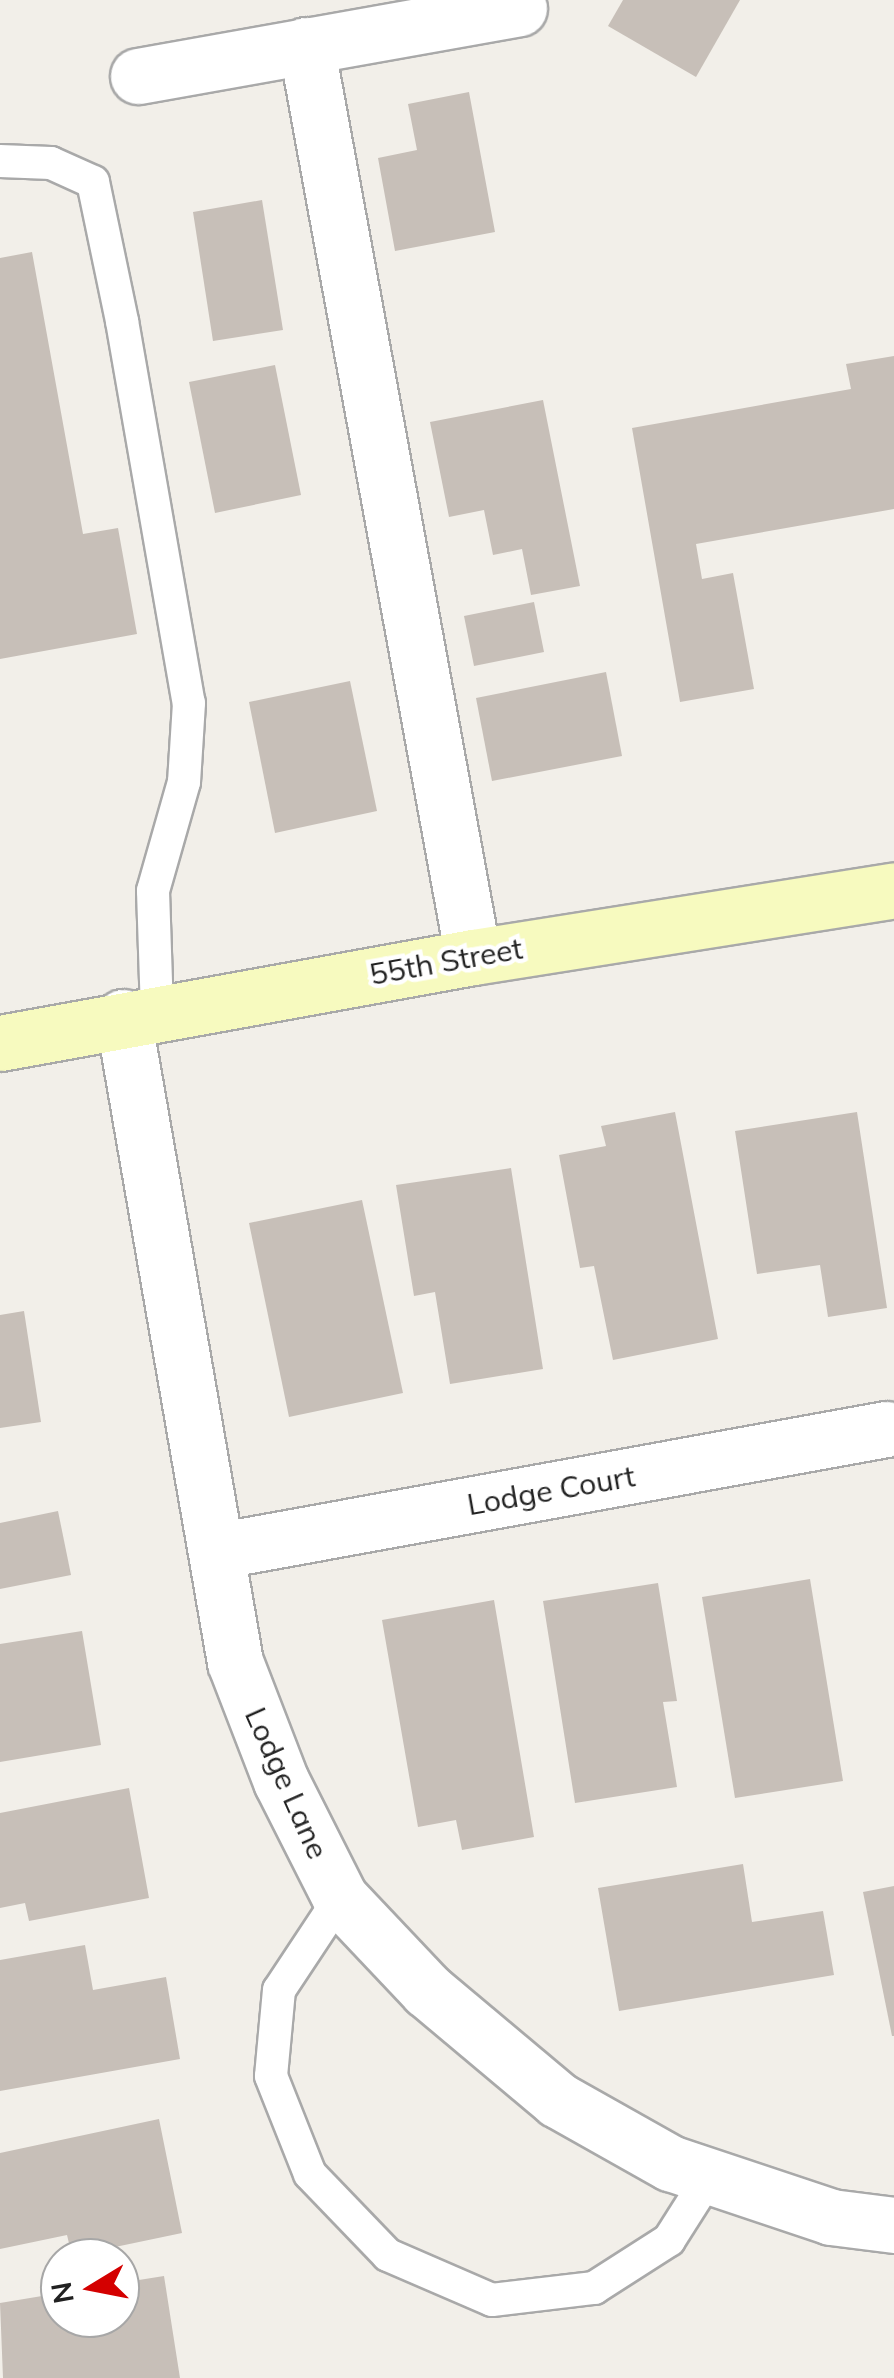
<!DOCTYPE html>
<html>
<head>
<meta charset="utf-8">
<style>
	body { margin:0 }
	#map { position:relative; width:894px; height:2378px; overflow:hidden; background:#f2efe9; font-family:Mulish,sans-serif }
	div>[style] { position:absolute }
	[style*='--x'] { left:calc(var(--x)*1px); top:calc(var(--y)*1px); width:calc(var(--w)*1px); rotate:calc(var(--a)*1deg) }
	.building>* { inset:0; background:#c7bfb8 }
	.roads { filter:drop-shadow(2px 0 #a9a9a9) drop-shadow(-2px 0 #a9a9a9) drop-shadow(0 2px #a9a9a9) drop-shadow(0 -2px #a9a9a9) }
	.lane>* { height:32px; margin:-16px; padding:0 16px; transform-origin:16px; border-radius:16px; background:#fff }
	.street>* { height:55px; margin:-27.5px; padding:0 27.5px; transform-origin:27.5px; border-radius:27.5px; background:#fff }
	.secondary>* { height:55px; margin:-27.5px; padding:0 27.5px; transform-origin:27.5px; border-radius:27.5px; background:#f7fabf }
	span { translate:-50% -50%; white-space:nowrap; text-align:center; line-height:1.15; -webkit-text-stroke:9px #fff; paint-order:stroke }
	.street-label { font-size:30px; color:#222 }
	.north { position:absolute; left:40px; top:2238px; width:100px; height:100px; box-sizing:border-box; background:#fff; border:2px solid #a7a7a7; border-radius:50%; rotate:260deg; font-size:28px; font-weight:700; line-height:40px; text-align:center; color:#222 }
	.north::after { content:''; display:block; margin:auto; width:35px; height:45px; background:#d40000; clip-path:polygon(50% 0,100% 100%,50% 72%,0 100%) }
</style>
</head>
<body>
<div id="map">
	<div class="building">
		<div style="clip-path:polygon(623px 0,740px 0,696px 77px,608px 26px)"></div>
		<div style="clip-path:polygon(469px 92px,495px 232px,395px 251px,378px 158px,417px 150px,408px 104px)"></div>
		<div style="clip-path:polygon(262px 200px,283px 330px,213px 341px,193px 212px)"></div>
		<div style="clip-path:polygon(32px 252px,83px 534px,118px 528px,137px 634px,0 659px,0 258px)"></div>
		<div style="clip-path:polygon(894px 356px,894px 509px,696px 544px,702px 579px,733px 573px,754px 689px,680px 702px,632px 428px,851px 389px,846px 364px)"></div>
		<div style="clip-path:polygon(275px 365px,301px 495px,215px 513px,189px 382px)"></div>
		<div style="clip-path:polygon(543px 400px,580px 586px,531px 595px,522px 549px,493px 555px,484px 510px,449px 517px,430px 422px)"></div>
		<div style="clip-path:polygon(534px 602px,544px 652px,474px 666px,464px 616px)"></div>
		<div style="clip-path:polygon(606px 672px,622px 756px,492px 781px,476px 698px)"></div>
		<div style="clip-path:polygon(350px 681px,377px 811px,275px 833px,249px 702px)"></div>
		<div style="clip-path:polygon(675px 1112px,718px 1339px,613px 1360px,594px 1266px,580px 1268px,559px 1155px,606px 1146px,601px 1126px)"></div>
		<div style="clip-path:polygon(857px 1112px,887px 1308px,828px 1317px,820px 1265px,757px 1274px,735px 1131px)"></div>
		<div style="clip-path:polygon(511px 1168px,543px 1369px,450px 1384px,435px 1292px,414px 1296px,396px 1185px)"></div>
		<div style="clip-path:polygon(362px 1200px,403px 1393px,289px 1417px,249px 1223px)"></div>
		<div style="clip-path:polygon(24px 1311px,41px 1422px,0 1428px,0 1315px)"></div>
		<div style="clip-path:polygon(58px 1511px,71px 1575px,0 1589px,0 1523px)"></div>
		<div style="clip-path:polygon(810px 1579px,843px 1781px,735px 1798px,702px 1597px)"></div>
		<div style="clip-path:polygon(658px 1583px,677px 1701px,663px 1702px,677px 1787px,575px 1803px,543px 1601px)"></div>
		<div style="clip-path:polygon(494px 1600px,534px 1837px,462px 1850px,456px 1820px,418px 1827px,382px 1620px)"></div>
		<div style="clip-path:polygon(82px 1631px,101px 1745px,0 1762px,0 1644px)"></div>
		<div style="clip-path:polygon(129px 1788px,149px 1898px,29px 1921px,25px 1903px,0 1908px,0 1813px)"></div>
		<div style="clip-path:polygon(743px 1864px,752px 1922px,823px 1911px,834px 1975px,619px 2011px,598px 1888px)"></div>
		<div style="clip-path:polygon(894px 1886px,894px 2036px,892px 2036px,863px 1892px)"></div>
		<div style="clip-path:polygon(85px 1945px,93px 1990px,166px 1977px,180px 2059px,0 2091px,0 1960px)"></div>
		<div style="clip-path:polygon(159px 2119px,182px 2233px,72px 2256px,67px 2235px,0 2249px,0 2153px)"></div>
		<div style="clip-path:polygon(164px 2276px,180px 2378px,3px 2378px,0 2303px,60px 2293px,60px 2318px,120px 2318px,120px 2283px)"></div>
	</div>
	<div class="roads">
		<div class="lane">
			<div style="--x:0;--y:161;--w:51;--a:2.2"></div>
			<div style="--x:51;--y:163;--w:46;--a:24.3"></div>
			<div style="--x:93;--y:182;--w:142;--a:78.2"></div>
			<div style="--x:122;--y:321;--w:388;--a:80.1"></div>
			<div style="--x:189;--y:703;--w:79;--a:93.6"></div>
			<div style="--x:184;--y:782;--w:113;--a:105.9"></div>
			<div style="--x:153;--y:891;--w:120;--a:88.1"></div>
			<div style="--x:340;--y:1898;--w:110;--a:123.5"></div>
			<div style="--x:279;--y:1990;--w:86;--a:95.3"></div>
			<div style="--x:271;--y:2076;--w:105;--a:68.3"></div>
			<div style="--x:310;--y:2174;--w:112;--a:46.1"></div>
			<div style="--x:388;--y:2255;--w:113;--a:23.4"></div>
			<div style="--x:492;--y:2300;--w:103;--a:-6.7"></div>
			<div style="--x:594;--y:2288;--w:89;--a:-32.6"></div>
			<div style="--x:669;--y:2240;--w:75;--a:-57.6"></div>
		</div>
		<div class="street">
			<div style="--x:306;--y:45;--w:927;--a:79.62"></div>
			<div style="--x:138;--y:76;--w:387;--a:-10.1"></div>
			<div style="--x:123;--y:1017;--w:655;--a:80.15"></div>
			<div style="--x:235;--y:1662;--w:128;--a:68.9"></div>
			<div style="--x:281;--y:1781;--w:131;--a:63.2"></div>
			<div style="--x:340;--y:1898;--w:127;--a:46.6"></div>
			<div style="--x:427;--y:1990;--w:171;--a:40"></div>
			<div style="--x:558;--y:2100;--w:129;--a:29.4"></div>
			<div style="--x:670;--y:2163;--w:170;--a:18.5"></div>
			<div style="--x:831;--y:2217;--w:64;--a:7.2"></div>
			<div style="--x:216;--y:1551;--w:681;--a:-10.32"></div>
		</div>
		<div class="secondary">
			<div style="--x:0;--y:1043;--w:481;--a:-10.3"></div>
			<div style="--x:473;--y:957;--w:426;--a:-9"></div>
		</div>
	</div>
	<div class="street-label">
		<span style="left:446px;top:961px;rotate:-10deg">55th Street</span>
		<span style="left:551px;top:1490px;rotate:-10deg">Lodge Court</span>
		<span style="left:287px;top:1783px;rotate:66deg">Lodge Lane</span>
	</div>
	<div class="north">N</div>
</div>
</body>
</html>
